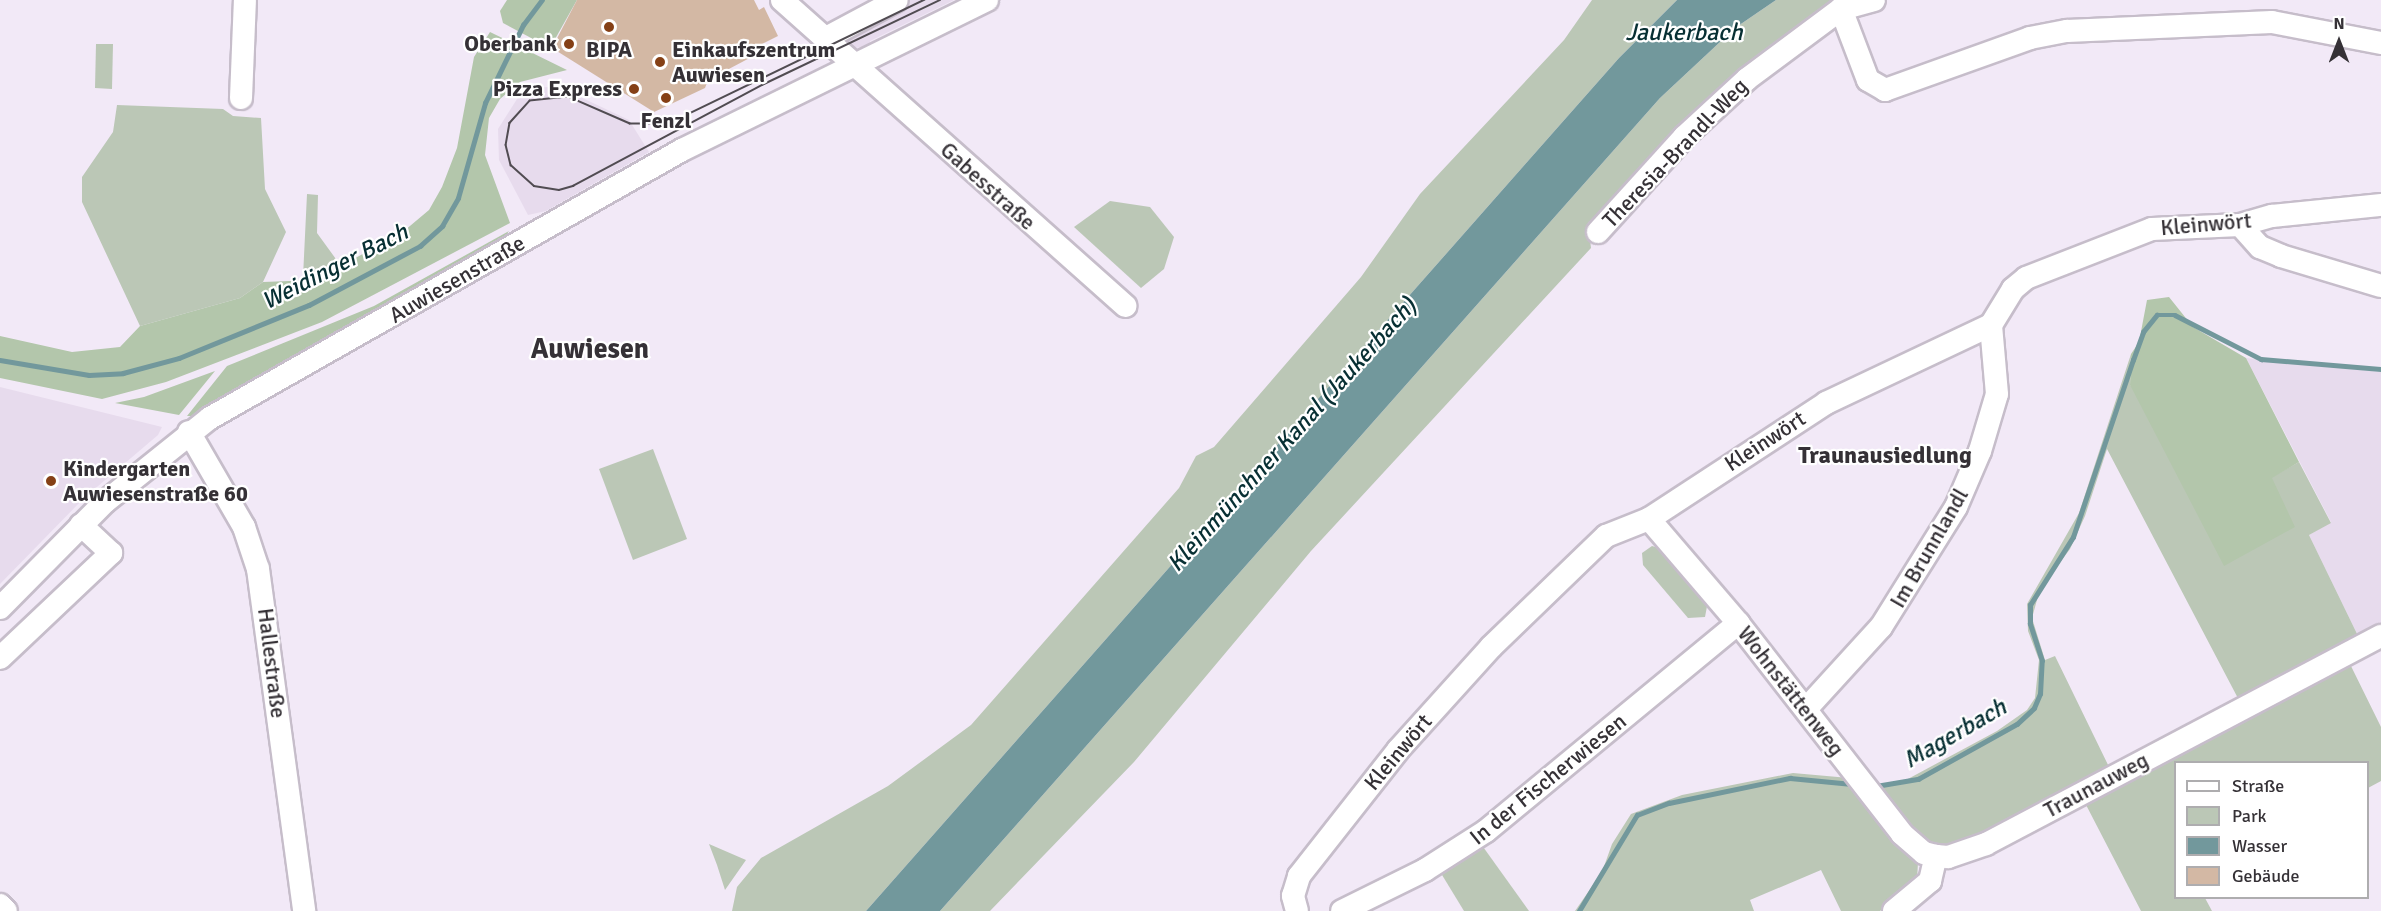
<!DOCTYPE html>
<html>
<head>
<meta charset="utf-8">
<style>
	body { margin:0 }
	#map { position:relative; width:2381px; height:911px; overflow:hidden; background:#f2e9f7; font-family:Signika,sans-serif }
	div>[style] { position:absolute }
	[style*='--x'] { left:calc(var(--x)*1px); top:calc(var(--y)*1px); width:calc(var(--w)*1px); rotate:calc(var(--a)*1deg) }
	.built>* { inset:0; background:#e7dbed }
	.green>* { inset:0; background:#bbc7b6 }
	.forest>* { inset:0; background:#b3c6ab }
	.water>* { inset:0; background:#72989c }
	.stream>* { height:4.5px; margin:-2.25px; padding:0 2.25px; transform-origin:2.25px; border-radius:2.25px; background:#72989c }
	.building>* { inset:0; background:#d3b8a4 }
	.roads { filter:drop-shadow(2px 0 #c6bdca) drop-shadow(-2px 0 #c6bdca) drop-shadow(0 2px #c6bdca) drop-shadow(0 -2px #c6bdca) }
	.minor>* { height:22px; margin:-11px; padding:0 11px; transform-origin:11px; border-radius:11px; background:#fff }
	.tram>* { height:1.5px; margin:-0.75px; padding:0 0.75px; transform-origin:0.75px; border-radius:0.75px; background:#514c52 }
	.dots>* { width:16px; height:16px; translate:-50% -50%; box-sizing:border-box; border:3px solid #fff; border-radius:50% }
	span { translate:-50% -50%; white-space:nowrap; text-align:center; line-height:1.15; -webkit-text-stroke:4.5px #fff; paint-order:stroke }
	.poi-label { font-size:22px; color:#353136; font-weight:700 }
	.right { translate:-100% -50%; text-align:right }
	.left { translate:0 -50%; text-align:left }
	.street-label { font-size:22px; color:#353136 }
	.water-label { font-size:24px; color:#072f33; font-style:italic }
	.neighbourhood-label { font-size:24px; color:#353136; font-weight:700 }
	.district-label { font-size:28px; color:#353136; font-weight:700 }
	.legend { position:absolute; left:2174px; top:761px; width:195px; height:138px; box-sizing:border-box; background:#fff; border:2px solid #aeadaf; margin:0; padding:8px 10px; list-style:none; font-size:18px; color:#353136 }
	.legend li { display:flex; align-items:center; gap:12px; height:30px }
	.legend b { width:30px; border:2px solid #aeadaf }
	.north { position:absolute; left:2309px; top:12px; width:60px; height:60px; -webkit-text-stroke:4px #fff; paint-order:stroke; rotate:0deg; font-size:16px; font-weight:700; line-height:24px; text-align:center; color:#353136 }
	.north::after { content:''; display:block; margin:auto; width:21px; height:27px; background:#353136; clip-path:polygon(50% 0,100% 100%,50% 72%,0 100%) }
</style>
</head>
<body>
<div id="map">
	<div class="built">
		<div style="clip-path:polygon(907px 0,954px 0,870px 41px,869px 46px,855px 48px,844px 40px)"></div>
		<div style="clip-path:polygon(557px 86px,629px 120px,649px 152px,546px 211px,528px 215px,499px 160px,498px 129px,517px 99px,538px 88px)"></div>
		<div style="clip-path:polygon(2246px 358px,2381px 372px,2381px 629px,2360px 640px,2309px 535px,2331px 522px)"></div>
		<div style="clip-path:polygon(0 387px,162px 427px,158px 435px,84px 498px,0 584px)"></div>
	</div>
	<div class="green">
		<div style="clip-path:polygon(1592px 0,1677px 0,1619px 58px,866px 911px,732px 911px,737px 887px,761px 858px,888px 786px,971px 725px,1179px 488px,1196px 456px,1214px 447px,1361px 277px,1420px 194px,1564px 40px)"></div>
		<div style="clip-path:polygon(1776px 0,1845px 0,1710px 101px,1588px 223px,1591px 248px,1311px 551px,1134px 762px,990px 911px,940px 911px,1660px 98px,1735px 28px)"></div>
		<div style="clip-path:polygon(96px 44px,113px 44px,112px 89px,95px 88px)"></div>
		<div style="clip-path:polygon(117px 105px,223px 109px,233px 116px,261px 118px,265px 189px,286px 232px,263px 282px,240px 298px,140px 326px,82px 202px,82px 177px,113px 132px)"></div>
		<div style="clip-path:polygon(307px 194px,318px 195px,317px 233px,341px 266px,316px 277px,303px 277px)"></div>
		<div style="clip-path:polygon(1110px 201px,1150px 207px,1174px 237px,1164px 269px,1141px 288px,1074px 227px)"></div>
		<div style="clip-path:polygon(2131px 354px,2130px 385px,2272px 477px,2299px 462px,2331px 523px,2309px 535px,2360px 640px,2241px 704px,2107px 449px,2085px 516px,2070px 549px,2040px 589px,2032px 618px,2045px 660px,2055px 656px,2111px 771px,1987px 836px,1939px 848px,1914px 838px,1880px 787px,1906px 780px,1997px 731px,2027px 710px,2035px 698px,2039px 660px,2028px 631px,2027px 604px,2079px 513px)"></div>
		<div style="clip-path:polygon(653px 449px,687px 539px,633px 560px,599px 469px)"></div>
		<div style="clip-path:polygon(1652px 546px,1662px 549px,1708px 601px,1705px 617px,1688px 618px,1643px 565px,1642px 553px)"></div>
		<div style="clip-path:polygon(2349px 662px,2381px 727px,2381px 781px,2368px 788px,2368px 762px,2176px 762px,2176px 898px,2205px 898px,2212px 911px,2141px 911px,2084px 801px)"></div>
		<div style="clip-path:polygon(1793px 773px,1849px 778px,1918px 862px,1917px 881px,1880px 911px,1841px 911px,1821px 870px,1750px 900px,1754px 911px,1575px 911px,1602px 872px,1612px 844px,1631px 814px,1682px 795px)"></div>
		<div style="clip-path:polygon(709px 844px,746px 860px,725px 890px,717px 865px)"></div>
		<div style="clip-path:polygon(1481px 844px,1529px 911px,1464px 911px,1439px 870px)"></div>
	</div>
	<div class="forest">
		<div style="clip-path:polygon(507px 0,577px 0,550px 48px,503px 23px,500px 11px)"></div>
		<div style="clip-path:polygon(490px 32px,567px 70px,520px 82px,500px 99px,489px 118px,485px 155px,510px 223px,322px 322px,166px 382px,102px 399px,0 378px,0 336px,72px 352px,120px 347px,140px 326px,240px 298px,263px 282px,316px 280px,404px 231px,429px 210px,442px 187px,457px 148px,474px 57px)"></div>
		<div style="clip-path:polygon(509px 231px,500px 243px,196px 416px,187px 416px,227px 366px,374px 306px)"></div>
		<div style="clip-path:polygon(2169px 297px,2193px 327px,2246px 358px,2299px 462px,2272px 478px,2295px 527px,2224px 566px,2130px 385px,2131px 354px,2139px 342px,2147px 300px)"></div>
		<div style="clip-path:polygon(215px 371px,179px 415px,115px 403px,144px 397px)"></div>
	</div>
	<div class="water">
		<div style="clip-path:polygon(1677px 0,1776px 0,1735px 28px,1660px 98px,940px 911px,866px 911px,1619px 58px)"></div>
	</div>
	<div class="stream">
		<div style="--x:0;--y:360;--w:90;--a:9.6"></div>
		<div style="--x:89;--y:375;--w:34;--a:-3"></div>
		<div style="--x:123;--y:373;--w:58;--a:-15"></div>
		<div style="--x:179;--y:358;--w:140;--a:-22.2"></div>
		<div style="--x:309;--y:305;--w:126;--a:-28"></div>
		<div style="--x:420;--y:246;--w:30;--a:-42"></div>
		<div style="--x:442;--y:226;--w:32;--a:-60"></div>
		<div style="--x:458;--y:198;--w:99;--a:-74.1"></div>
		<div style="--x:485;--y:103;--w:87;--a:-64"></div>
		<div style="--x:523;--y:25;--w:31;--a:-53"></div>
		<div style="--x:1876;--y:786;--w:43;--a:-9.5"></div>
		<div style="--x:1918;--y:779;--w:113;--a:-29.1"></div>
		<div style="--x:2017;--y:724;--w:23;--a:-43"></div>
		<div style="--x:2034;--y:708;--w:15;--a:-67"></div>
		<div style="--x:2040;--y:694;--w:33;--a:-87"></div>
		<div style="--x:2042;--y:661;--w:39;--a:-108"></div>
		<div style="--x:2030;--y:624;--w:19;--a:-90"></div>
		<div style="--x:2030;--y:605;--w:80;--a:-57.7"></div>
		<div style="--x:2073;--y:537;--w:187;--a:-71.3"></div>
		<div style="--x:2133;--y:360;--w:30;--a:-70"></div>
		<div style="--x:2143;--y:332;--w:22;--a:-51"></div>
		<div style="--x:2157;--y:315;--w:18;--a:0"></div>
		<div style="--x:2175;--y:315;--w:97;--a:27.1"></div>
		<div style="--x:2261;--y:359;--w:120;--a:4.8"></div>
		<div style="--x:1579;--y:911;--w:112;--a:-58.9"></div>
		<div style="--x:1637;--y:815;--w:34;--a:-21"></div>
		<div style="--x:1669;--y:803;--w:124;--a:-11.7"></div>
		<div style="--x:1790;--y:778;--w:62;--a:5.5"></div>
	</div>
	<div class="building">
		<div style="clip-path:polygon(577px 0,754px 0,759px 10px,764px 7px,778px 36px,758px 46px,761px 52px,708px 80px,705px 88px,654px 112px,552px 48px)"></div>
	</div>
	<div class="roads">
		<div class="minor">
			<div style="--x:782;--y:0;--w:460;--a:41.7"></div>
			<div style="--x:1841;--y:9;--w:76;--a:69.2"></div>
			<div style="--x:1868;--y:80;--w:20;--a:30"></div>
			<div style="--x:1885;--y:90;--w:154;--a:-19.7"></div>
			<div style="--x:2030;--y:38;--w:38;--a:-11"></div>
			<div style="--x:2067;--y:31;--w:205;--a:-2.5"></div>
			<div style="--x:2272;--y:22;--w:111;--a:10.9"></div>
			<div style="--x:828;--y:37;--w:78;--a:-28.2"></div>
			<div style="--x:241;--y:98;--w:98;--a:-87.7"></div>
			<div style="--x:2240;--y:225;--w:30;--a:48"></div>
			<div style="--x:2260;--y:247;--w:23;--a:23"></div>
			<div style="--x:2281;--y:256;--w:104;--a:16.7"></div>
			<div style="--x:1598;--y:232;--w:128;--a:-47.8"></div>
			<div style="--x:1684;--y:137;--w:86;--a:-42.6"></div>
			<div style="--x:1747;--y:79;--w:117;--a:-36.7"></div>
			<div style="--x:1841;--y:9;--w:34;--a:-15"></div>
			<div style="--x:189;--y:432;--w:110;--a:59.9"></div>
			<div style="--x:244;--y:527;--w:44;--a:71.6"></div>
			<div style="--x:258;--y:569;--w:345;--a:82.3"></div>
			<div style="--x:1649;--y:519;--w:137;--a:49.4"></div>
			<div style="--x:1738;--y:623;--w:267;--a:52.1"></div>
			<div style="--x:1902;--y:834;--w:29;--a:41"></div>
			<div style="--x:1924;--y:853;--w:12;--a:14"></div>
			<div style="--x:0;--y:608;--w:149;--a:-45.3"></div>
			<div style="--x:105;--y:502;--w:134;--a:-38.7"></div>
			<div style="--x:210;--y:418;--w:543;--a:-29.59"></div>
			<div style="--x:682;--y:150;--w:340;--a:-26.2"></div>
			<div style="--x:0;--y:658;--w:153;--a:-43.4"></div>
			<div style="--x:111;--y:553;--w:41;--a:-137"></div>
			<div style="--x:1806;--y:709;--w:111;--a:-47.6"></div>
			<div style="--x:1881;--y:627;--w:142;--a:-58"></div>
			<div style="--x:1956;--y:507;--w:61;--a:-66.8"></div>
			<div style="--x:1980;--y:451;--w:59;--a:-73.4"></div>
			<div style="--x:1997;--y:394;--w:69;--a:-95"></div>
			<div style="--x:0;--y:905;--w:8;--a:45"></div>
			<div style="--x:1297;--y:911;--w:16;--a:-105"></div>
			<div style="--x:1293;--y:896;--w:21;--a:-73"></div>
			<div style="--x:1299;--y:876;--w:160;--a:-51.8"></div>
			<div style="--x:1398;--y:750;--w:139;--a:-47.9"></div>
			<div style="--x:1491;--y:647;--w:160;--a:-44"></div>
			<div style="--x:1606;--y:536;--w:46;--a:-21.6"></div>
			<div style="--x:1649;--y:519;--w:212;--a:-33.2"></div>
			<div style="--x:1826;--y:403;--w:183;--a:-25.3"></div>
			<div style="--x:1991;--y:325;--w:42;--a:-58.6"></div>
			<div style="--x:2013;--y:289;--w:17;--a:-40"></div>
			<div style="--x:2026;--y:278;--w:135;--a:-21.3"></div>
			<div style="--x:2152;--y:229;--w:88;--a:-2.6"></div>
			<div style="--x:2240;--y:225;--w:33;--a:-16"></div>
			<div style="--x:2272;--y:216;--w:110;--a:-5.8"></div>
			<div style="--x:1342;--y:911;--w:93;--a:-26.3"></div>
			<div style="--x:1425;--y:870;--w:72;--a:-32.6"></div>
			<div style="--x:1486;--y:831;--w:327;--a:-39.5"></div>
			<div style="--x:1894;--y:911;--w:47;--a:-39.8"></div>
			<div style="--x:1930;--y:881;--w:26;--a:-77"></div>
			<div style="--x:1936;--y:856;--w:12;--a:5"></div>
			<div style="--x:1948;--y:857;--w:40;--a:-18.9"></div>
			<div style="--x:1986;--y:844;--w:446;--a:-27.8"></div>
		</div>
	</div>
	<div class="tram">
		<div style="--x:925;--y:0;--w:285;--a:154.2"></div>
		<div style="--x:668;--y:124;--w:38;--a:180"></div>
		<div style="--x:630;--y:124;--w:68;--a:-156.5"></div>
		<div style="--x:568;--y:97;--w:38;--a:174"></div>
		<div style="--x:530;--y:101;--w:30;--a:132"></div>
		<div style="--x:510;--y:123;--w:22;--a:100"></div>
		<div style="--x:506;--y:145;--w:21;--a:76"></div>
		<div style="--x:511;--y:165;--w:31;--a:42"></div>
		<div style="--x:534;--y:186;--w:25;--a:9"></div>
		<div style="--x:559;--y:190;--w:15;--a:-16"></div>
		<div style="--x:573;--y:186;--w:214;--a:-28.1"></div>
		<div style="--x:762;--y:85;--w:197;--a:-25.5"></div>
	</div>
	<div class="dots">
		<div style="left:609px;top:27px;background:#854016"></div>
		<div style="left:569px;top:44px;background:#854016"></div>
		<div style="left:660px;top:62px;background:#854016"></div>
		<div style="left:634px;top:89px;background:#854016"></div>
		<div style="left:666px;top:98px;background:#854016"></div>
		<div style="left:51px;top:481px;background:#854016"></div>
	</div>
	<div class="poi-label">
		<span class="right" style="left:557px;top:44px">Oberbank</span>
		<span class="left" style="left:672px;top:62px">Einkaufszentrum<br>Auwiesen</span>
		<span style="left:609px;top:50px">BIPA</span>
		<span class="right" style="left:622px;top:89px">Pizza Express</span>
		<span style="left:666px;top:121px">Fenzl</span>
		<span class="left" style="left:63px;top:481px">Kindergarten<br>Auwiesenstraße 60</span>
	</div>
	<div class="street-label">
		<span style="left:1675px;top:153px;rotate:-46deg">Theresia-Brandl-Weg</span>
		<span style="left:988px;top:186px;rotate:42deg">Gabesstraße</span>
		<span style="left:2206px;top:224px;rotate:-5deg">Kleinwört</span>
		<span style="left:457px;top:279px;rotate:-30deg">Auwiesenstraße</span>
		<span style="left:1765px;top:441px;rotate:-33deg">Kleinwört</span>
		<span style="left:1929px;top:548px;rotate:-60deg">Im Brunnlandl</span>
		<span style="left:272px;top:663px;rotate:83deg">Hallestraße</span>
		<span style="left:1791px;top:691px;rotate:52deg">Wohnstättenweg</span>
		<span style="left:1398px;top:752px;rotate:-50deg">Kleinwört</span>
		<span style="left:1548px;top:779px;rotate:-39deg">In der Fischerwiesen</span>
		<span style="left:2096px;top:785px;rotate:-28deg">Traunauweg</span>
	</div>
	<div class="water-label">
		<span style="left:1684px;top:33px">Jaukerbach</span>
		<span style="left:335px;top:267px;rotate:-27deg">Weidinger Bach</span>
		<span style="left:1292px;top:435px;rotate:-48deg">Kleinmünchner Kanal (Jaukerbach)</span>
		<span style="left:1955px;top:734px;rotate:-30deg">Magerbach</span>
	</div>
	<div class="neighbourhood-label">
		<span style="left:1885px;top:456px">Traunausiedlung</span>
	</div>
	<div class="district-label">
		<span style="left:590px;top:349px">Auwiesen</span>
	</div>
	<ul class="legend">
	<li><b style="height:8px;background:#fff"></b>Straße</li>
	<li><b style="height:16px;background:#bbc7b6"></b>Park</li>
	<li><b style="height:16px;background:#72989c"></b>Wasser</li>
	<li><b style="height:16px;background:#d3b8a4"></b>Gebäude</li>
	</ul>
	<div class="north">N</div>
</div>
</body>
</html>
